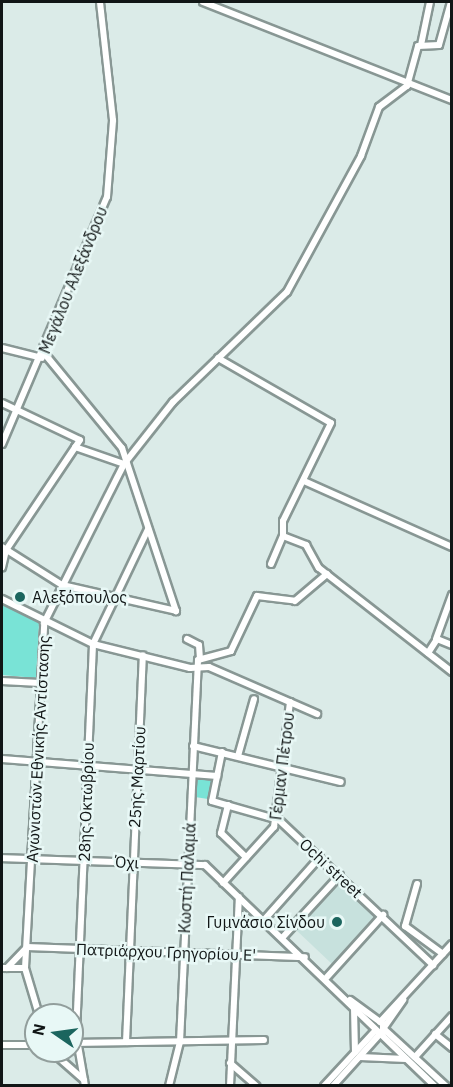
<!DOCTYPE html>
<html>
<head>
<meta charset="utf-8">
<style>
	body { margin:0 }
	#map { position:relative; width:453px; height:1087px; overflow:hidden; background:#dbebe8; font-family:"IBM Plex Sans",sans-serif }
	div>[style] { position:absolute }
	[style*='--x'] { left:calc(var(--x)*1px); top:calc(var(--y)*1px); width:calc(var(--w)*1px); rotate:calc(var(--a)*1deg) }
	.built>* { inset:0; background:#c7e1dd }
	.green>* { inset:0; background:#79e3d6 }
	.roads { filter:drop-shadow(2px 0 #889794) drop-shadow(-2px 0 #889794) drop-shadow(0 2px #889794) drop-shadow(0 -2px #889794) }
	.minor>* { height:6px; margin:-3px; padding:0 3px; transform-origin:3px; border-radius:3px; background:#fff }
	.dots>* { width:16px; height:16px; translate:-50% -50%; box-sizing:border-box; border:3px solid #e8f8f6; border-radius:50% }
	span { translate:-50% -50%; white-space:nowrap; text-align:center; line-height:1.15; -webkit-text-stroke:5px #e8f8f6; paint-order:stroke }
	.street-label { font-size:16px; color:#111616 }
	.poi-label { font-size:16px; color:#111616 }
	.left { translate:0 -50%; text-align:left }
	.right { translate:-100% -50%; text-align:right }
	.frame { position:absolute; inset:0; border:3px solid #111616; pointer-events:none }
	.north { position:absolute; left:24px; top:1003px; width:60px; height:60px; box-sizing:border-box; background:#e8f8f6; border:2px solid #929e9c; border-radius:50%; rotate:283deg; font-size:16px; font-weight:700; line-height:24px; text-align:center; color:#111616 }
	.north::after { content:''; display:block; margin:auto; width:21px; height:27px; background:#1b655e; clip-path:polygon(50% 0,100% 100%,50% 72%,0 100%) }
</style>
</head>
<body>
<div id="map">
	<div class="built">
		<div style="clip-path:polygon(341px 880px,378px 915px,332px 964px,295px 929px)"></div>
	</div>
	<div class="green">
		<div style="clip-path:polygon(2px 602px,39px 623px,36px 678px,2px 675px)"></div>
		<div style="clip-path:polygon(196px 776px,213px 777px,208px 799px,195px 797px)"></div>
	</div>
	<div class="roads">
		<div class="minor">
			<div style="--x:203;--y:2;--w:268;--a:21.5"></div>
			<div style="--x:421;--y:45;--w:44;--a:-78.2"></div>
			<div style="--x:2;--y:348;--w:41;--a:14"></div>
			<div style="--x:44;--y:353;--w:123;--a:50.6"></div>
			<div style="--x:122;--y:448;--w:172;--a:71.7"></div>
			<div style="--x:218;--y:358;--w:130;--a:29.9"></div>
			<div style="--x:331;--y:423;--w:109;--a:116.1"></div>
			<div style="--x:283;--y:521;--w:15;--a:90"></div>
			<div style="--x:283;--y:536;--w:25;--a:21"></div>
			<div style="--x:306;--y:545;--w:26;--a:61"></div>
			<div style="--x:319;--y:568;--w:169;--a:38"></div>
			<div style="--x:2;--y:403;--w:86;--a:25.4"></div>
			<div style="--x:80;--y:440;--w:133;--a:123.9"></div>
			<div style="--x:6;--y:550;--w:18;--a:103"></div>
			<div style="--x:2;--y:444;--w:268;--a:-67"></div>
			<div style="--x:107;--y:197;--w:77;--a:-85.5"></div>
			<div style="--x:113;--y:120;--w:119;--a:-96.3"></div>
			<div style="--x:75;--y:447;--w:52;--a:19.1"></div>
			<div style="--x:304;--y:481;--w:162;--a:24"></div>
			<div style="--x:2;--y:547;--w:71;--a:32.3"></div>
			<div style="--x:62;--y:585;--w:117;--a:12.8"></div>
			<div style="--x:271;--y:564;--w:30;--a:-67"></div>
			<div style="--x:2;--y:599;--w:102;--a:26.3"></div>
			<div style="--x:93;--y:644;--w:100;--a:13.9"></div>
			<div style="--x:190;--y:668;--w:19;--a:-3"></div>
			<div style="--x:209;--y:667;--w:118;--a:23.5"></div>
			<div style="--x:187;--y:639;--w:13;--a:27"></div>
			<div style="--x:199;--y:645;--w:13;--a:86"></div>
			<div style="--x:436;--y:639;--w:47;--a:-70"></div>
			<div style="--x:428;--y:653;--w:17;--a:-57"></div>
			<div style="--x:437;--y:639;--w:16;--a:22"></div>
			<div style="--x:2;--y:681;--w:38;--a:3"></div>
			<div style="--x:193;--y:746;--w:152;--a:13.7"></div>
			<div style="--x:222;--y:752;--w:50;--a:101.5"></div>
			<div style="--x:212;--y:801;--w:70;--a:15.8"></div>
			<div style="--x:279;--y:820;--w:212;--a:43.3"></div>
			<div style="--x:238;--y:756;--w:59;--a:-74.3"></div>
			<div style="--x:2;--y:759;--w:216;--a:4.5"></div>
			<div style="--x:228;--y:805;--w:29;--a:104"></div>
			<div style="--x:221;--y:833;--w:35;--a:44"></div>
			<div style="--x:2;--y:858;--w:203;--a:2"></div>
			<div style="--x:205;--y:865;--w:319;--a:43.9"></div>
			<div style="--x:223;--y:883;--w:76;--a:-47.7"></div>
			<div style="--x:274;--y:827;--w:126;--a:-82.7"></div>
			<div style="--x:417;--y:884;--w:44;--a:105.9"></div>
			<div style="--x:405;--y:926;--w:47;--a:36.4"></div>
			<div style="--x:264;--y:920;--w:84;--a:-48.4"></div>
			<div style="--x:283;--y:937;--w:84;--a:-47.4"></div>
			<div style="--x:27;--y:947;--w:278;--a:2.1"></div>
			<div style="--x:2;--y:968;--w:23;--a:0"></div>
			<div style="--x:7;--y:968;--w:29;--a:-46"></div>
			<div style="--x:327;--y:977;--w:84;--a:-47.9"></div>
			<div style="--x:350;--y:1000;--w:41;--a:36"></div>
			<div style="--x:383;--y:1024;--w:9;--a:90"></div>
			<div style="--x:354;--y:1008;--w:44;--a:88.7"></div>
			<div style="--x:39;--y:1015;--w:49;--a:-106.6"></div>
			<div style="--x:25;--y:968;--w:346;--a:-86.8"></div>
			<div style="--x:44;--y:623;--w:178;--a:-63.3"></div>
			<div style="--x:124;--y:464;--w:79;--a:-51.7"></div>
			<div style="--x:173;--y:402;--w:158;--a:-44"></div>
			<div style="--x:287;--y:292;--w:155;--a:-61.4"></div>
			<div style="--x:361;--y:156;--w:52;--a:-69.8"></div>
			<div style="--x:379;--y:107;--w:35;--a:-37"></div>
			<div style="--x:407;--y:86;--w:41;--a:-74.6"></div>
			<div style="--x:418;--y:46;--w:21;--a:-3"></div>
			<div style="--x:439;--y:45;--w:45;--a:-74.4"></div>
			<div style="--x:380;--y:1022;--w:106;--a:-47.3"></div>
			<div style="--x:385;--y:1026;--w:32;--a:-55"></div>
			<div style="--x:385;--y:1030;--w:83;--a:42.6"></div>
			<div style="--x:435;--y:1034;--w:22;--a:39"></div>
			<div style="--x:126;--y:1042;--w:387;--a:-87.5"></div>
			<div style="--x:72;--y:1043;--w:192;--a:-0.9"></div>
			<div style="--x:2;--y:1045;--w:34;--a:0"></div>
			<div style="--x:51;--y:1051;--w:44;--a:41.3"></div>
			<div style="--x:360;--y:1057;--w:46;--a:2.5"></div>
			<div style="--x:415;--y:1057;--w:55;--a:-47.9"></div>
			<div style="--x:230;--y:1063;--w:35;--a:41"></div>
			<div style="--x:85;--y:1086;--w:53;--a:-99.8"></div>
			<div style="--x:76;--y:1034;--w:390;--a:-87.5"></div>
			<div style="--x:93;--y:644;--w:127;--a:-64.4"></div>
			<div style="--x:169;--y:1086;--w:45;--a:-76"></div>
			<div style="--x:180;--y:1042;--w:382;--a:-87.3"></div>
			<div style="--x:198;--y:660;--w:34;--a:-15"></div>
			<div style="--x:231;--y:651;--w:61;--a:-64.7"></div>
			<div style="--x:257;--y:596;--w:38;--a:7"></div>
			<div style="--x:295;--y:601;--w:42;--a:-40.2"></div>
			<div style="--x:230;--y:1086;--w:189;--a:-87.3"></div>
			<div style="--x:324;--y:1086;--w:75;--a:-47.2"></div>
			<div style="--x:333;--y:1086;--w:70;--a:-47.9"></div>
		</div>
	</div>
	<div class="dots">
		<div style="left:20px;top:597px;background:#1b655e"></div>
		<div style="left:337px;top:922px;background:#1b655e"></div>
	</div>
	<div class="street-label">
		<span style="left:73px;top:280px;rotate:-68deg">Μεγάλου Αλεξάνδρου</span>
		<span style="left:38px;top:749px;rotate:-87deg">Αγωνιστών Εθνικής Αντίστασης</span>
		<span style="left:282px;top:766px;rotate:-83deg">Γέρμαν Πέτρου</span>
		<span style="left:137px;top:777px;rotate:-87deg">25ης Μαρτίου</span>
		<span style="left:86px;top:802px;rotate:-88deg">28ης Οκτωβρίου</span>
		<span style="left:127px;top:862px;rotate:3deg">Όχι</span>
		<span style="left:331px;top:868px;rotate:43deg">Ochi street</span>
		<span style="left:187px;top:878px;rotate:-87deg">Κωστή Παλαμά</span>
		<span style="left:166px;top:952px;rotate:2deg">Πατριάρχου Γρηγορίου Ε'</span>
	</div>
	<div class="poi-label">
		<span class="left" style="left:32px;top:597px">Αλεξόπουλος</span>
		<span class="right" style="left:325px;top:922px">Γυμνάσιο Σίνδου</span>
	</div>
	<div class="frame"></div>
	<div class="north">N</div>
</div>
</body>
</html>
